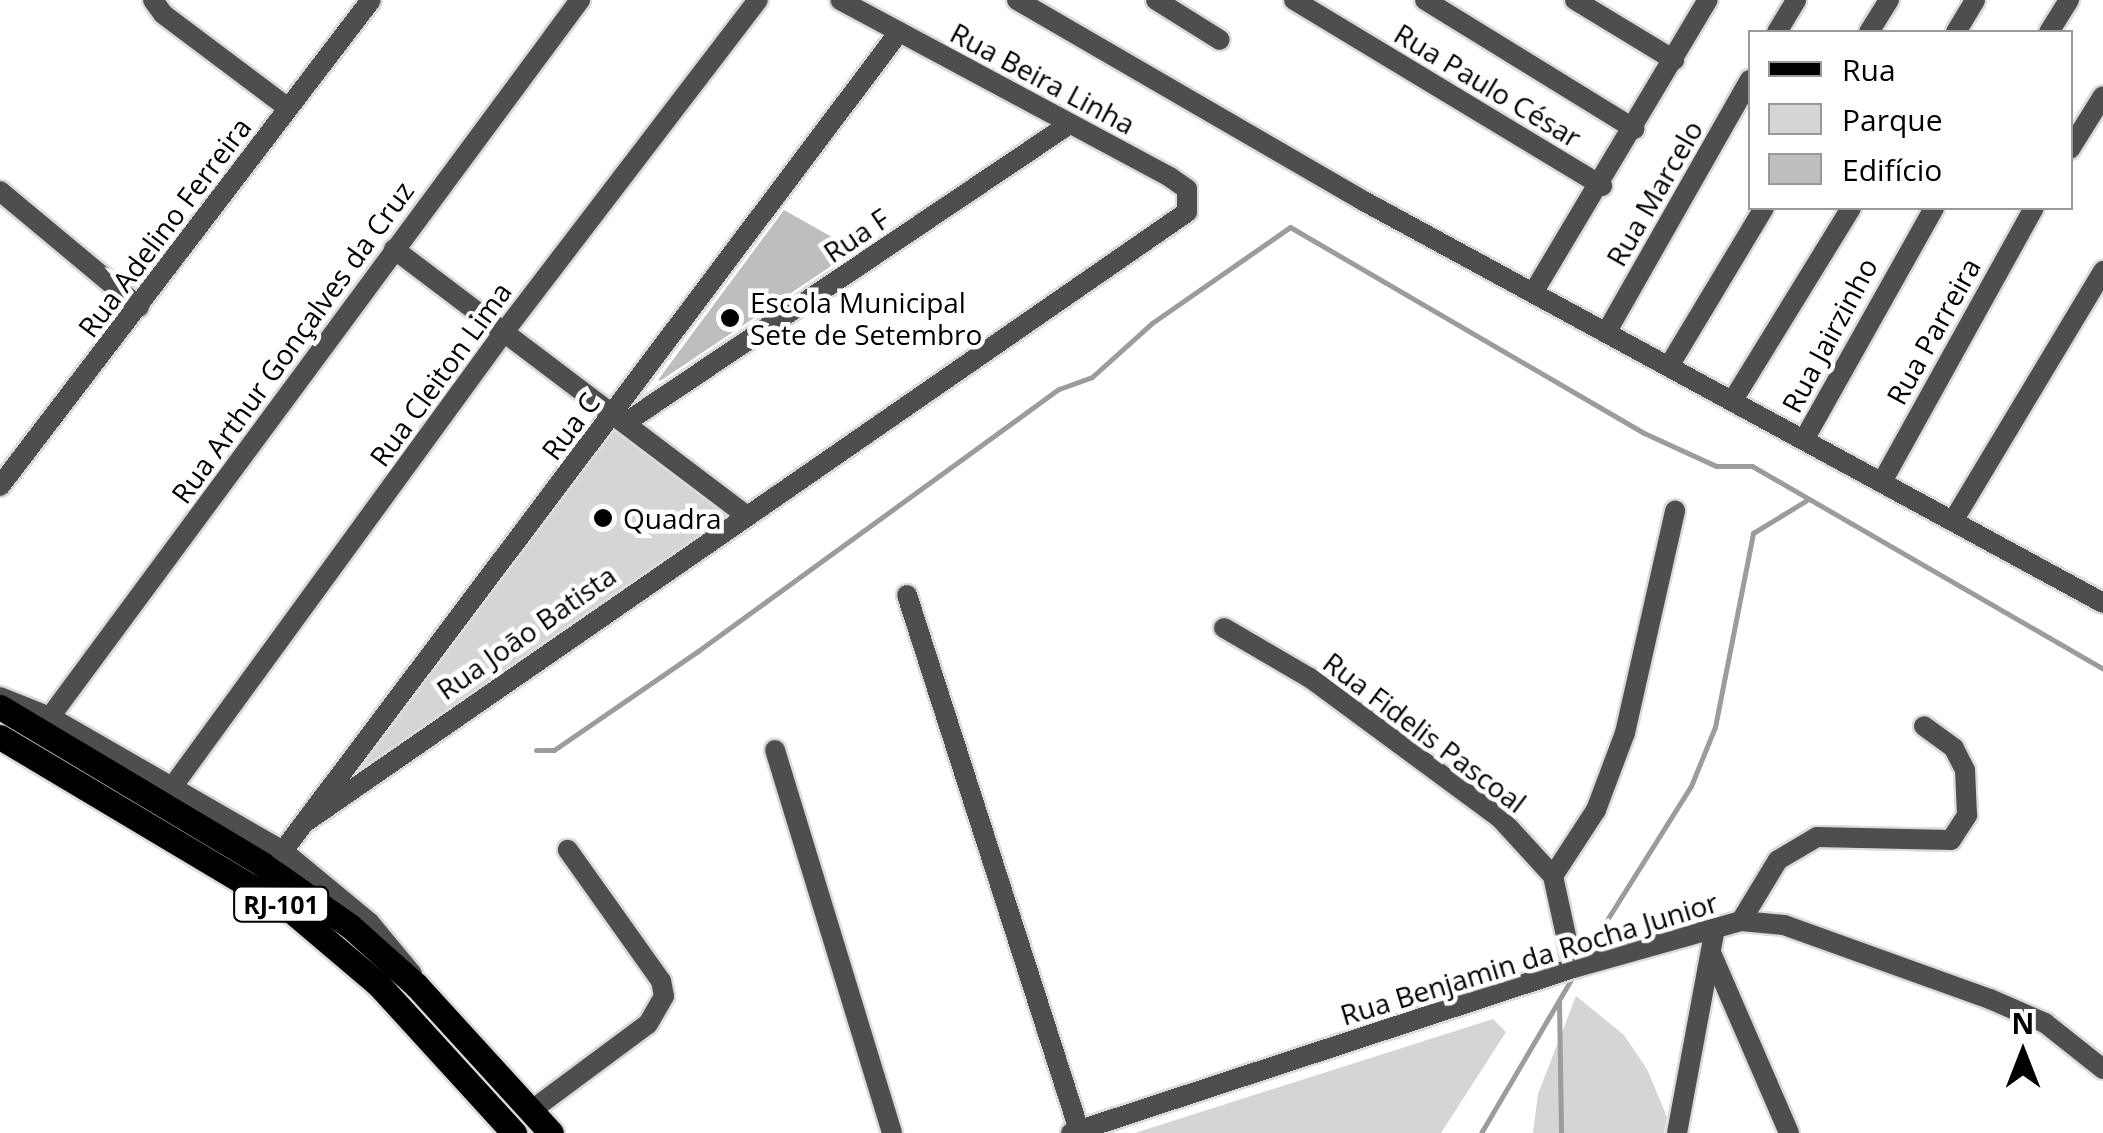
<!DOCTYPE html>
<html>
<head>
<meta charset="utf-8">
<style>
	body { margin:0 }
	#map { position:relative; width:2103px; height:1133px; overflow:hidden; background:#fff; font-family:"Open Sans",sans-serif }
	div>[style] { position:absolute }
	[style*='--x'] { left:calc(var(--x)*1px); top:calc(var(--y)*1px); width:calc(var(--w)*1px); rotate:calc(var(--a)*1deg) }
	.green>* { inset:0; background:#d5d5d5 }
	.stream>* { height:5px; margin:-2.5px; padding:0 2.5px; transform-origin:2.5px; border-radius:2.5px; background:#9c9c9c }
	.building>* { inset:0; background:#bebebe }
	.roads { filter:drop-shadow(2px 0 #dbdbdb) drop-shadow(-2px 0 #dbdbdb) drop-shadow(0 2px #dbdbdb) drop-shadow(0 -2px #dbdbdb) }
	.minor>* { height:20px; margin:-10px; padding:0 10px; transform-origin:10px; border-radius:10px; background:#4e4e4e }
	.major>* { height:25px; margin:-12.5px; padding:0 12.5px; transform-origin:12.5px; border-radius:12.5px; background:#000 }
	.dots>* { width:28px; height:28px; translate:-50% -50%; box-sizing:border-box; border:5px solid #fff; border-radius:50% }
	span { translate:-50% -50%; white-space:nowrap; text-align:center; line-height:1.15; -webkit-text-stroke:9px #fff; paint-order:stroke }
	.shield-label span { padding:2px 8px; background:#fff; border:2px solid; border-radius:8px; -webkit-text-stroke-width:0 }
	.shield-label { font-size:25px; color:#000; font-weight:700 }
	.street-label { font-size:28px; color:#000 }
	.poi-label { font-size:28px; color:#000 }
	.left { translate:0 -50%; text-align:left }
	.legend { position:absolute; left:1748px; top:30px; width:325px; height:180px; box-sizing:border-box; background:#fff; border:2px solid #999; margin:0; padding:12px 18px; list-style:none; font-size:30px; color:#000 }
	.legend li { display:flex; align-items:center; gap:20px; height:50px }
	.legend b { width:50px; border:2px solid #999 }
	.north { position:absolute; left:1973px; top:1003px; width:100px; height:100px; -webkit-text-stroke:8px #fff; paint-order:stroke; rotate:0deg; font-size:28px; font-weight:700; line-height:40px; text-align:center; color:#000 }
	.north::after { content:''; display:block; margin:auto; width:35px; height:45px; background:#000; clip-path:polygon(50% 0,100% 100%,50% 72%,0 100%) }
</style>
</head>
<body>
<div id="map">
	<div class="green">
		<div style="clip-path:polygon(614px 422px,742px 515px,323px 801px)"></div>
		<div style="clip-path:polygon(1576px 996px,1624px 1035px,1647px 1069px,1667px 1117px,1664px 1133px,1533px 1133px,1538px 1094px)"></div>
		<div style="clip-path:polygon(1493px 1019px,1506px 1032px,1441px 1133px,1135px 1133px)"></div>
	</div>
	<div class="stream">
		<div style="--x:536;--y:750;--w:18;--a:0"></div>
		<div style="--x:554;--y:750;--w:175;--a:-34.5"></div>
		<div style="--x:698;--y:651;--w:446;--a:-36"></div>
		<div style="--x:1059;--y:389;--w:35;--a:-20"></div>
		<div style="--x:1092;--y:377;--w:81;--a:-42"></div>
		<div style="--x:1152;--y:323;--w:168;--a:-34.8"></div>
		<div style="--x:1290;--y:227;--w:410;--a:30.2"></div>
		<div style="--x:1644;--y:433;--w:79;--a:24.6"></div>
		<div style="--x:1716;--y:466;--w:36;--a:0"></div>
		<div style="--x:1752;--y:466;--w:405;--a:30"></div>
		<div style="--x:1600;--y:931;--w:171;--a:-57.9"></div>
		<div style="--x:1691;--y:786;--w:64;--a:-67.9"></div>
		<div style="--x:1715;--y:727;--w:198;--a:-78.9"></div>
		<div style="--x:1753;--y:533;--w:63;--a:-31.4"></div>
		<div style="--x:1559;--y:1001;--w:132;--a:89.1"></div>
		<div style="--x:1481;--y:1133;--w:182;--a:-59.6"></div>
	</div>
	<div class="building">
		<div style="clip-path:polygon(784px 210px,855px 250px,660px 381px,658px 380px)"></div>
	</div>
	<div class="roads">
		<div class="minor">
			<div style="--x:153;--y:0;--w:17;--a:54"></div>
			<div style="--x:163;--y:14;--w:156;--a:36.9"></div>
			<div style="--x:1017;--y:0;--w:397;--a:30.1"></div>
			<div style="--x:1360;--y:199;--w:846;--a:28.53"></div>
			<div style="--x:1156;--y:0;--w:75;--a:32"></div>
			<div style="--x:1294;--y:0;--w:360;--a:31.1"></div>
			<div style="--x:1425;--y:0;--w:246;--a:31.6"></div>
			<div style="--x:1575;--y:0;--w:116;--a:31.2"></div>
			<div style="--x:1777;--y:32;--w:37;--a:-59"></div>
			<div style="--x:1869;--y:32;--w:38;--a:-58"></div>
			<div style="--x:1956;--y:32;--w:37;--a:-59"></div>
			<div style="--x:2049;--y:32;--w:38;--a:-58"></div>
			<div style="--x:2070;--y:149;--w:62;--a:-58.1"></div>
			<div style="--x:0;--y:191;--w:181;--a:39.8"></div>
			<div style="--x:394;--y:249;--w:440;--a:37.1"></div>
			<div style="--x:1533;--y:293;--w:341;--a:-59.2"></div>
			<div style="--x:1606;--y:333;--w:291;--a:-60.4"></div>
			<div style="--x:1669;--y:366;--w:184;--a:-59"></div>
			<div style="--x:1733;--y:400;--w:225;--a:-58.4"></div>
			<div style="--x:625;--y:423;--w:534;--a:-33.93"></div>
			<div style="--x:1805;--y:438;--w:264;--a:-60.7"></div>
			<div style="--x:1882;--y:482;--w:313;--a:-61"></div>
			<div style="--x:0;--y:486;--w:611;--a:-52.64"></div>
			<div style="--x:1953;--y:521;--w:292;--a:-59"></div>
			<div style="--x:907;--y:595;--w:562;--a:72.18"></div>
			<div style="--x:1224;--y:628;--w:99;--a:30.2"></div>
			<div style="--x:1310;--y:678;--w:236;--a:36.4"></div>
			<div style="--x:1500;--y:818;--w:79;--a:47.6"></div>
			<div style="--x:1553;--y:876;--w:94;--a:77.7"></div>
			<div style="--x:0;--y:697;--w:54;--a:21.8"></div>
			<div style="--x:50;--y:717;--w:269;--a:29.9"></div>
			<div style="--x:283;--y:851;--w:113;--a:39.6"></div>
			<div style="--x:370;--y:923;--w:66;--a:50.5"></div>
			<div style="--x:50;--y:717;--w:892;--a:-53.53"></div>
			<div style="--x:775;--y:750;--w:400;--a:73"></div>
			<div style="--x:173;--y:786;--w:557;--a:-53.91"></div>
			<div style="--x:501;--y:336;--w:423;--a:-52.6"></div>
			<div style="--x:307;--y:821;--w:1070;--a:-34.68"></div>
			<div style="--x:1187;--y:212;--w:23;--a:-90"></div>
			<div style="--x:1187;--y:189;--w:21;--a:-145"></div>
			<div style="--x:1170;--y:177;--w:374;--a:-151.8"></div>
			<div style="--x:283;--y:851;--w:1025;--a:-53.05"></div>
			<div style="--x:1553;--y:876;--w:79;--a:-56.9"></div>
			<div style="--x:1596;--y:810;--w:82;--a:-69.4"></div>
			<div style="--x:1625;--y:733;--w:228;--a:-77.3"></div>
			<div style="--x:1741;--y:921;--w:71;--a:-58.8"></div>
			<div style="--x:1778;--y:860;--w:45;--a:-30.5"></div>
			<div style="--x:1817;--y:837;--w:134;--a:1.3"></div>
			<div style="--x:1951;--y:840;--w:30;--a:-57"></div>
			<div style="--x:1967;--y:815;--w:45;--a:-92.5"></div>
			<div style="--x:1965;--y:770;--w:25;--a:-117"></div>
			<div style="--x:1954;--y:748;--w:37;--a:-144"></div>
			<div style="--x:1712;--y:955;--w:194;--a:66.6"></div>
			<div style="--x:532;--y:1110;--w:144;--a:-36.6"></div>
			<div style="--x:648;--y:1024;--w:32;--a:-60"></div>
			<div style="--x:664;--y:996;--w:15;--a:-101"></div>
			<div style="--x:661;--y:981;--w:161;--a:-125.4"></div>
			<div style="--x:1071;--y:1133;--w:528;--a:-18.19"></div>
			<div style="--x:1573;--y:968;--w:174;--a:-15.6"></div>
			<div style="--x:1741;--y:921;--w:43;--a:5.3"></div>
			<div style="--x:1784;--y:925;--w:219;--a:19.8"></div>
			<div style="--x:1990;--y:999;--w:60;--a:23.6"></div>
			<div style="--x:2045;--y:1023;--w:74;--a:38.4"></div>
			<div style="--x:1677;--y:1133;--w:208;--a:-79.5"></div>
		</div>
		<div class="major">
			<div style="--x:0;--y:707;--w:305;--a:30.9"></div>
			<div style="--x:262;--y:864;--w:108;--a:35.2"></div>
			<div style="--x:350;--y:926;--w:89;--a:41.8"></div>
			<div style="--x:416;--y:985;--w:200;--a:47.6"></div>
			<div style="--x:0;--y:737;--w:341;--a:30.8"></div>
			<div style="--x:293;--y:912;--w:111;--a:40.3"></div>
			<div style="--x:378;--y:984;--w:202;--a:47.6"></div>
		</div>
	</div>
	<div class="dots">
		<div style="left:730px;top:318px;background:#000"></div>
		<div style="left:603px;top:518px;background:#000"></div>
	</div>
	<div class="shield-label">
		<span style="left:281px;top:904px">RJ-101</span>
	</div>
	<div class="street-label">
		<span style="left:1043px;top:78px;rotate:28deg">Rua Beira Linha</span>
		<span style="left:1488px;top:85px;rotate:31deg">Rua Paulo César</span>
		<span style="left:1654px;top:193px;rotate:-60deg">Rua Marcelo</span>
		<span style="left:164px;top:227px;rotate:-53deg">Rua Adelino Ferreira</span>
		<span style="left:856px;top:235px;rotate:-34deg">Rua F</span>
		<span style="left:1933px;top:331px;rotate:-61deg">Rua Parreira</span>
		<span style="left:1829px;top:335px;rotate:-62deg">Rua Jairzinho</span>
		<span style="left:292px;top:342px;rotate:-54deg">Rua Arthur Gonçalves da Cruz</span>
		<span style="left:440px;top:374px;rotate:-54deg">Rua Cleiton Lima</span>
		<span style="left:570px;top:426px;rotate:-53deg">Rua C</span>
		<span style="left:526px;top:632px;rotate:-35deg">Rua Joāo Batista</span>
		<span style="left:1425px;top:732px;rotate:37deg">Rua Fidelis Pascoal</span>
		<span style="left:1529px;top:958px;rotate:-17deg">Rua Benjamin da Rocha Junior</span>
	</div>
	<div class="poi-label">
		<span class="left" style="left:750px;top:318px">Escola Municipal<br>Sete de Setembro</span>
		<span class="left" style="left:623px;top:518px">Quadra</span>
	</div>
	<ul class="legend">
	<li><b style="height:12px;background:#000"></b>Rua</li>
	<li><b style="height:28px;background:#d5d5d5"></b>Parque</li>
	<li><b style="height:28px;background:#bebebe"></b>Edifício</li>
	</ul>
	<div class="north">N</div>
</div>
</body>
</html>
